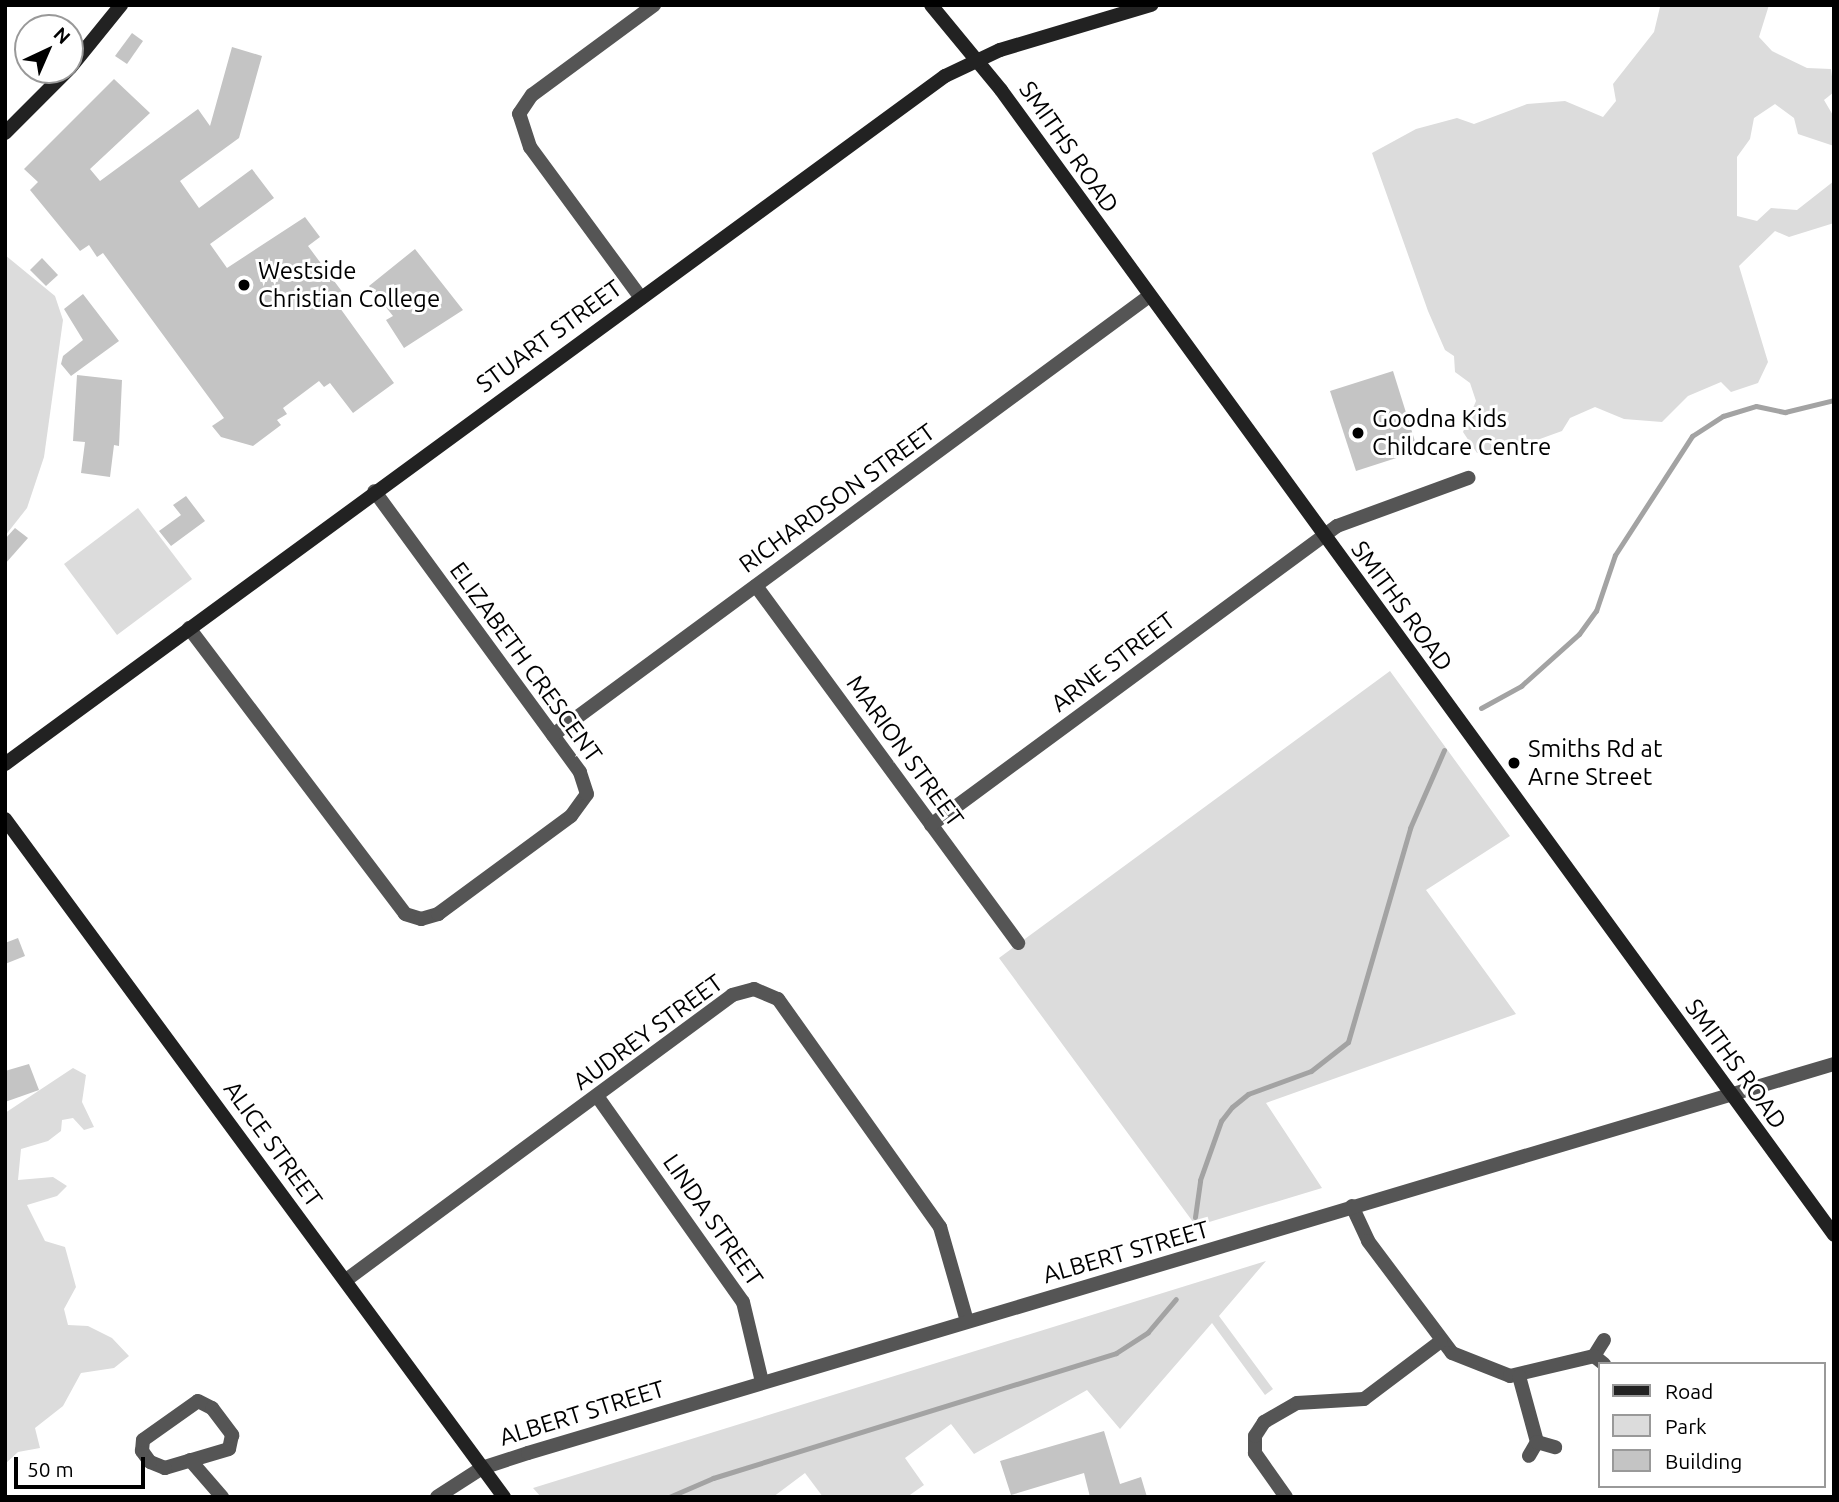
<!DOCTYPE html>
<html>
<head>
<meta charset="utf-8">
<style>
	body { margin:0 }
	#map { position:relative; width:1839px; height:1502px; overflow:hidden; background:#fff; font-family:Ubuntu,sans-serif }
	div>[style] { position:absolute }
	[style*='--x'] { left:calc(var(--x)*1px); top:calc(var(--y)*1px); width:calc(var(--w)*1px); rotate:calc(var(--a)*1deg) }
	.green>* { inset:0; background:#dcdcdc }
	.stream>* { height:5px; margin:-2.5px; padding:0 2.5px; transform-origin:2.5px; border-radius:2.5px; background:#a3a3a3 }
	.building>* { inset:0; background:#c4c4c4 }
	.street>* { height:14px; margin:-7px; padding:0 7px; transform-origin:7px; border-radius:7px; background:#555 }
	.secondary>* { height:14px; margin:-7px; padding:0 7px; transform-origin:7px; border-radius:7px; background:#222 }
	.dots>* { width:19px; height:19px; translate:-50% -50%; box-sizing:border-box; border:4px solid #fff; border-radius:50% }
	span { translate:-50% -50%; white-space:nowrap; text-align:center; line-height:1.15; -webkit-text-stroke:6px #fff; paint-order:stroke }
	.street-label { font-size:24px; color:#000 }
	.poi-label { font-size:24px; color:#000 }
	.left { translate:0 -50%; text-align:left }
	.frame { position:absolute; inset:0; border:7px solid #000; pointer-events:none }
	.legend { position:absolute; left:1598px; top:1362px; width:228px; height:126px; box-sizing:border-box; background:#fff; border:2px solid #999; margin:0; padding:9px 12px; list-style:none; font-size:21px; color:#000 }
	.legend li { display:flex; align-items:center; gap:14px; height:35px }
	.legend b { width:35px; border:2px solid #999 }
	.north { position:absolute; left:14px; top:14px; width:70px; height:70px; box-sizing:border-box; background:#fff; border:2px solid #999; border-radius:50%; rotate:44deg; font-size:19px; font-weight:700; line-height:28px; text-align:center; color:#000 }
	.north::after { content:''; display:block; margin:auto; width:24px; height:32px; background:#000; clip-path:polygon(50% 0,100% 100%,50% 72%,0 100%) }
	.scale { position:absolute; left:14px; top:1457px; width:131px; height:32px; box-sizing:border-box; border:4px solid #000; border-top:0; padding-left:9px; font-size:21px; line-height:24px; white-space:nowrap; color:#000; -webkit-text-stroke:5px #fff; paint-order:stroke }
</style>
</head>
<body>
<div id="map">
	<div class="green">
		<div style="clip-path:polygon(1769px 5px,1759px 37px,1772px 51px,1807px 68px,1831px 69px,1834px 92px,1824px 100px,1834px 117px,1834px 146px,1798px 134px,1794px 118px,1775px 104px,1754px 118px,1750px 139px,1737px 157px,1737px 216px,1757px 221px,1771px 208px,1797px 210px,1834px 181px,1834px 223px,1789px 237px,1775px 231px,1739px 266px,1768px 362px,1758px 383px,1731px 392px,1721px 382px,1688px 396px,1662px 422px,1624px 419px,1595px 407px,1570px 418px,1562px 431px,1498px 454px,1477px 453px,1463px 432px,1476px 401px,1470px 383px,1455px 372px,1454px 356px,1445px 350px,1428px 311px,1372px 153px,1416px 129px,1457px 118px,1474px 124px,1527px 104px,1565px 101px,1603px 117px,1616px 101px,1613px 84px,1654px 32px,1660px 7px)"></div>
		<div style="clip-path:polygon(5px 255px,55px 296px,63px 320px,44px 457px,27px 508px,5px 536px)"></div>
		<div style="clip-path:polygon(138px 508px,192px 579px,117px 635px,64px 564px)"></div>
		<div style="clip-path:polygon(1390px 671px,1510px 836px,1426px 890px,1516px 1014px,1266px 1103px,1322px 1188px,1196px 1226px,999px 958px)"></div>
		<div style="clip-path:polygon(73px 1068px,86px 1075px,82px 1102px,94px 1127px,84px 1130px,73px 1118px,62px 1120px,61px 1131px,48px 1141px,21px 1149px,18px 1180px,53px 1177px,67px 1186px,57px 1196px,27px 1205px,45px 1241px,65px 1247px,76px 1287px,64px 1309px,68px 1325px,88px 1326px,112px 1338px,129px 1356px,114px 1368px,81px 1373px,63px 1406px,35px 1428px,40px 1448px,18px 1452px,5px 1464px,5px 1113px)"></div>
		<div style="clip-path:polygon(1266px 1261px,1219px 1316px,1273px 1389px,1265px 1395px,1212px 1323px,1120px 1429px,1087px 1390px,974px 1454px,951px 1424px,905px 1458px,924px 1485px,907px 1497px,823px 1497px,805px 1473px,773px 1497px,541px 1497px,533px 1488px)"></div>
	</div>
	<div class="stream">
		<div style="--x:1481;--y:708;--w:46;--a:-28.8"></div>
		<div style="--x:1521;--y:686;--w:78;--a:-41.9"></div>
		<div style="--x:1579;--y:634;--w:29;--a:-54"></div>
		<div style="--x:1596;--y:611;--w:59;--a:-71.3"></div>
		<div style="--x:1615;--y:555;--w:142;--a:-57.1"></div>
		<div style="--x:1692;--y:436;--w:37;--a:-33"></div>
		<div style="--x:1723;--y:416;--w:34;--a:-17"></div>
		<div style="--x:1756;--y:406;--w:30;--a:12"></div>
		<div style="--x:1785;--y:412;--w:50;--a:-13.8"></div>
		<div style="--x:1195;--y:1217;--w:37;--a:-82"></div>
		<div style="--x:1200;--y:1180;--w:63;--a:-70.4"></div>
		<div style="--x:1221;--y:1121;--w:18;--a:-52"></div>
		<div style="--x:1232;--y:1107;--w:21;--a:-39"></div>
		<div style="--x:1248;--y:1094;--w:67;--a:-20.1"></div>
		<div style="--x:1311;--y:1071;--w:47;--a:-38.1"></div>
		<div style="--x:1348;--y:1042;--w:223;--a:-73.8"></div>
		<div style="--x:1410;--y:828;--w:85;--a:-66.4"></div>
		<div style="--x:669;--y:1497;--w:48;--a:-23.4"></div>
		<div style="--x:713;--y:1478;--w:422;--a:-17.2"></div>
		<div style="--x:1116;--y:1353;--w:38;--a:-33"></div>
		<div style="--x:1148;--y:1332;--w:43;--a:-49.7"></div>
	</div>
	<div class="building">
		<div style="clip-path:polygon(132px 33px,143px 41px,127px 64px,115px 56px)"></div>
		<div style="clip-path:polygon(232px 47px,262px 56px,239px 138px,180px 181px,199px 208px,252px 169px,274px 198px,210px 244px,227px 268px,305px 217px,320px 237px,308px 246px,349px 301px,340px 308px,394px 383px,353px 413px,330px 383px,324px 387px,319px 381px,283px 408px,287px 414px,277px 420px,281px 425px,253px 446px,221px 437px,212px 426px,224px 418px,103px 253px,97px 257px,89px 245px,80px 251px,30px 190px,38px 182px,24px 169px,114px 79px,150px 113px,90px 169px,100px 181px,198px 109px,210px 126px)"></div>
		<div style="clip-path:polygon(415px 249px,463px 310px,404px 348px,386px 320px,393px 316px,369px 286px)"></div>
		<div style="clip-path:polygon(42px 258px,58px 275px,46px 286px,30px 270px)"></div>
		<div style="clip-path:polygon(83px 294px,119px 341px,71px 376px,61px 364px,63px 356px,83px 340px,64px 309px)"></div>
		<div style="clip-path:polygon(1393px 371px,1418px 451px,1356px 471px,1330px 391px)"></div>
		<div style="clip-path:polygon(77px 375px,122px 380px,119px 446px,114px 445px,110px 477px,81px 473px,85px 442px,73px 441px)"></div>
		<div style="clip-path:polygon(186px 496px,205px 521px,171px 546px,159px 531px,181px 515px,173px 505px)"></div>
		<div style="clip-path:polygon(15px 528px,28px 538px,5px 564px,5px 539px)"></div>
		<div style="clip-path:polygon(18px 938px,25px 956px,5px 964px,5px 943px)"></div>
		<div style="clip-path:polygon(29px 1064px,39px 1090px,5px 1102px,5px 1071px)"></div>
		<div style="clip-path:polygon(1104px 1431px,1120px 1484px,1141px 1477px,1147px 1497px,1090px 1497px,1084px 1473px,1011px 1495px,1000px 1461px)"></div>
	</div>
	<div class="street">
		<div style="--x:641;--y:298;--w:187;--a:-126.3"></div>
		<div style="--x:530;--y:147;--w:35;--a:-108"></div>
		<div style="--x:519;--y:114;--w:23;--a:-56"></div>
		<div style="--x:532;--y:95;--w:152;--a:-36.4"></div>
		<div style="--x:756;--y:586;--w:443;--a:53.7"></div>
		<div style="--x:189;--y:628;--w:358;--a:52.9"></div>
		<div style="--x:405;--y:914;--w:17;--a:17"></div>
		<div style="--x:421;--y:919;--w:18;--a:-16"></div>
		<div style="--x:438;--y:914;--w:165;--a:-36.4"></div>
		<div style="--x:571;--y:816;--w:27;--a:-54"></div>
		<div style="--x:587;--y:794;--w:23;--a:-108"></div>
		<div style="--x:580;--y:772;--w:348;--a:-126.2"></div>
		<div style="--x:553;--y:735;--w:739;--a:-36.36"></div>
		<div style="--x:931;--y:825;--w:504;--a:-36.37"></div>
		<div style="--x:1337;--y:526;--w:140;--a:-20.1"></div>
		<div style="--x:597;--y:1096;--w:252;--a:54.7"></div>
		<div style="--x:743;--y:1302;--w:82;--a:76.6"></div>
		<div style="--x:1352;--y:1206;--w:38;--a:65"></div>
		<div style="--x:1368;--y:1241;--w:140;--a:53.1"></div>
		<div style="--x:1452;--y:1353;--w:62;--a:21.6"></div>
		<div style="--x:1510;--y:1376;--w:86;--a:-13.4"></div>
		<div style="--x:346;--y:1280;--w:480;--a:-36.4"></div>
		<div style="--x:732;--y:995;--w:23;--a:-15"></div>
		<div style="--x:754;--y:989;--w:26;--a:23"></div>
		<div style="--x:778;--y:999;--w:280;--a:54.6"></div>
		<div style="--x:940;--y:1227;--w:98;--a:74"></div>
		<div style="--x:1604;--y:1340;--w:19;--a:122"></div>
		<div style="--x:1594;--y:1356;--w:13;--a:39"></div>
		<div style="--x:1519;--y:1376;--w:68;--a:74.7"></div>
		<div style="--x:1537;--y:1442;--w:16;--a:120"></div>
		<div style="--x:198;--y:1401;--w:16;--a:27"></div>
		<div style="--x:212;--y:1408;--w:34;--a:53"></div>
		<div style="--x:232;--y:1435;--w:14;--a:102"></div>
		<div style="--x:229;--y:1449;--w:67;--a:163.5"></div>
		<div style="--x:165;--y:1468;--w:16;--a:-158"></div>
		<div style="--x:150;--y:1462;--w:14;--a:-126"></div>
		<div style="--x:142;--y:1451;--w:11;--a:-85"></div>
		<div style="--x:143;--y:1440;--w:67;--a:-35.3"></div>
		<div style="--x:1537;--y:1442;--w:19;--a:16"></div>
		<div style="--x:190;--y:1460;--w:49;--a:49.1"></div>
		<div style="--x:437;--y:1497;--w:54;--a:-32.8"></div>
		<div style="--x:482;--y:1468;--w:48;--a:-18.1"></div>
		<div style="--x:528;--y:1453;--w:1363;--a:-16.59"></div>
		<div style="--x:1286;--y:1497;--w:54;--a:-125.2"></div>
		<div style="--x:1255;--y:1453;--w:17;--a:-90"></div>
		<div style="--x:1255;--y:1436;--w:17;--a:-57"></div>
		<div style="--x:1264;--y:1422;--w:38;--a:-30"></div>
		<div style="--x:1297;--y:1403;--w:67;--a:-3.4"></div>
		<div style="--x:1364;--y:1399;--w:96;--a:-37"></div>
	</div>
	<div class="secondary">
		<div style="--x:931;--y:5;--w:110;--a:50.5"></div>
		<div style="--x:1001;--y:90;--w:1416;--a:53.96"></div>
		<div style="--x:70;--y:68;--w:81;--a:-51"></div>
		<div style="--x:5;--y:133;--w:89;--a:-45"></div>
		<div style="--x:5;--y:764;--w:1165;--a:-36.2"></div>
		<div style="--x:945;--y:76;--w:61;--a:-25.3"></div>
		<div style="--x:1000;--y:50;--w:158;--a:-16.6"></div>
		<div style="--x:5;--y:819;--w:842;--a:53.65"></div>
	</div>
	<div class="dots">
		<div style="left:244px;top:285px;background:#000"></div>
		<div style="left:1358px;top:433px;background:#000"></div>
		<div style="left:1514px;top:763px;background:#000"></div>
	</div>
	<div class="street-label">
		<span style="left:1069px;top:147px;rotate:55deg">SMITHS ROAD</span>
		<span style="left:549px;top:336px;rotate:-36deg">STUART STREET</span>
		<span style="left:837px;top:498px;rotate:-36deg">RICHARDSON STREET</span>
		<span style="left:1402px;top:606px;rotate:54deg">SMITHS ROAD</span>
		<span style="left:526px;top:662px;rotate:54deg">ELIZABETH CRESCENT</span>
		<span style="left:1113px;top:662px;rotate:-37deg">ARNE STREET</span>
		<span style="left:905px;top:751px;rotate:54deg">MARION STREET</span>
		<span style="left:648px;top:1032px;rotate:-36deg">AUDREY STREET</span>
		<span style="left:1736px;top:1064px;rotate:54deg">SMITHS ROAD</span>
		<span style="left:273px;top:1144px;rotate:54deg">ALICE STREET</span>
		<span style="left:713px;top:1220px;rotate:55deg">LINDA STREET</span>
		<span style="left:1126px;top:1252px;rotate:-16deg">ALBERT STREET</span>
		<span style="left:582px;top:1413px;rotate:-17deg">ALBERT STREET</span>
	</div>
	<div class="poi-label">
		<span class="left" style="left:258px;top:285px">Westside<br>Christian College</span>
		<span class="left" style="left:1372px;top:433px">Goodna Kids<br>Childcare Centre</span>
		<span class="left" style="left:1528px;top:763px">Smiths Rd at<br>Arne Street</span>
	</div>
	<div class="frame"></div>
	<ul class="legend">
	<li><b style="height:9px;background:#222"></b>Road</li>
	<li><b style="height:19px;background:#dcdcdc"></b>Park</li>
	<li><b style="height:19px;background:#c4c4c4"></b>Building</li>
	</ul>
	<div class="north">N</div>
	<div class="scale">50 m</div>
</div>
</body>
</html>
